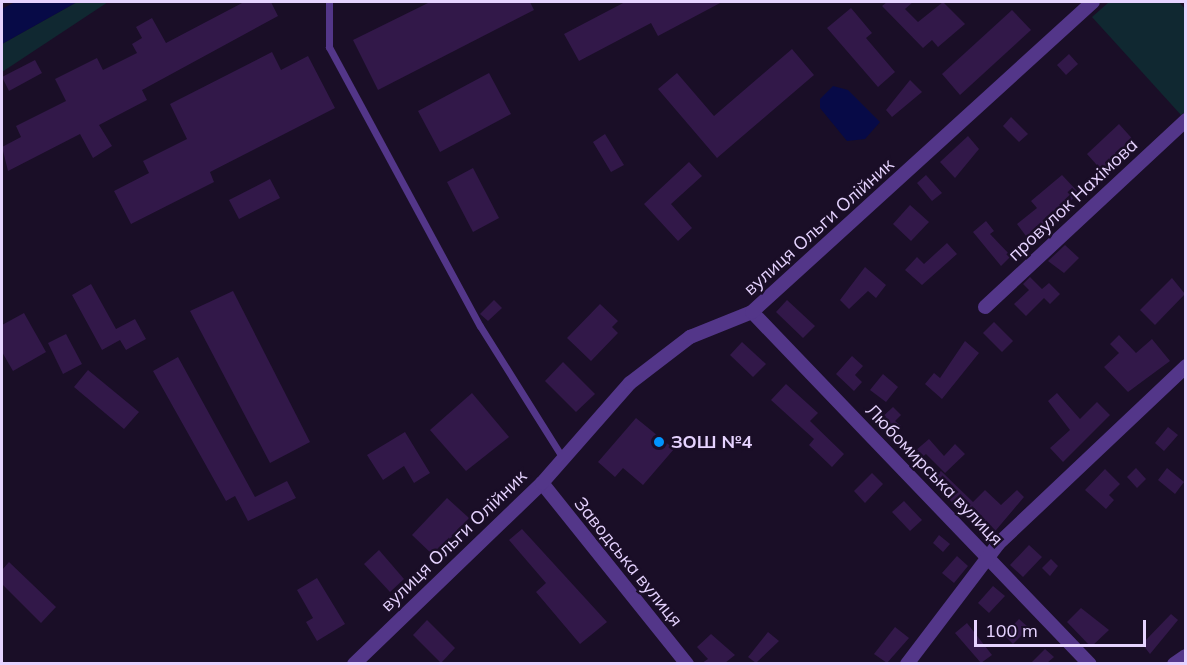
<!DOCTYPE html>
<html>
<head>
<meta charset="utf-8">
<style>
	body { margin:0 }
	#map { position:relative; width:1187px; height:665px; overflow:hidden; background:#1a0e27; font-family:Mulish,sans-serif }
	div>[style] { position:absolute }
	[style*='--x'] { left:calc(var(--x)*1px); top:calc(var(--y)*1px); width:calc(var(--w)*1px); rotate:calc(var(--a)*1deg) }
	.green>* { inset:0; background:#102831 }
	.water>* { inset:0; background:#070a47 }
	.building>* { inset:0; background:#321849 }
	.lane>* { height:7px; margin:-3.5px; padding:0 3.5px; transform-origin:3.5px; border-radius:3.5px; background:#533689 }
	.street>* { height:14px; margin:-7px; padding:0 7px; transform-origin:7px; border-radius:7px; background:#533689 }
	.dots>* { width:16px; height:16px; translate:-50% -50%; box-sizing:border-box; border:3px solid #1a0e27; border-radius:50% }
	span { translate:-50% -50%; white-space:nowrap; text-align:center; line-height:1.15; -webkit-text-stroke:5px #1a0e27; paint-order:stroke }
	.street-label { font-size:18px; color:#e6d3ff }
	.poi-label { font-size:18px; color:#e6d3ff; font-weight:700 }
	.left { translate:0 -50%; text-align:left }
	.frame { position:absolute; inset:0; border:3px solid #e6d3ff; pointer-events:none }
	.scale { position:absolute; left:974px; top:620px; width:172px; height:27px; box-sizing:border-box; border:3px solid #e6d3ff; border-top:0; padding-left:8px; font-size:18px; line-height:21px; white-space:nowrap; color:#e6d3ff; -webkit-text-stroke:4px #1a0e27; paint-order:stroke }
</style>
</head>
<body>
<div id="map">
	<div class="green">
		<div style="clip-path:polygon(77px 2px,108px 2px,2px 72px,2px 44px)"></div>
		<div style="clip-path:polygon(1109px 2px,1179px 2px,1185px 9px,1186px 111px,1181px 115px,1092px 17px)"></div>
	</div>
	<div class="water">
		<div style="clip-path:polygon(15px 2px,77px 2px,2px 44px,2px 9px)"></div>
		<div style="clip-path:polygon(833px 86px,848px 90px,880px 122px,865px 139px,847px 141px,820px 108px,820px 99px)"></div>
	</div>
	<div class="building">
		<div style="clip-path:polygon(244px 2px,271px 2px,278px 16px,142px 90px,147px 100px,99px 125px,112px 146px,93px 158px,80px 134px,8px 171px,2px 147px,21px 137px,16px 126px,66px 101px,55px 79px,97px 58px,103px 70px,137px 53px,132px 44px,142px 38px,136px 27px,152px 18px,166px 43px)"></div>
		<div style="clip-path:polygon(430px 2px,530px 2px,534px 10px,378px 90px,353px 40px)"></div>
		<div style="clip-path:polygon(625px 2px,722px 2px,658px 36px,651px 23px,579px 61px,564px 34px)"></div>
		<div style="clip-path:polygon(887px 2px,913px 2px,905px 9px,918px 22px,943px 2px,965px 24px,938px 47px,932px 40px,923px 48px,882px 6px)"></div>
		<div style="clip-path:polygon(851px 8px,872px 33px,866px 38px,895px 72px,878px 87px,827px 28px)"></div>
		<div style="clip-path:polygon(1012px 10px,1031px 30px,960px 95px,942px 74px)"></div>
		<div style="clip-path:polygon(792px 49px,814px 75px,717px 158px,658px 89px,677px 73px,714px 116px)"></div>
		<div style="clip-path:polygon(272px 52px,281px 70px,308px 56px,335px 108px,210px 172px,214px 182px,131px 224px,114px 191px,149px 173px,143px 161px,187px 139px,170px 104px)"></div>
		<div style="clip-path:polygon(1069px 54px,1078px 64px,1066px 75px,1057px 65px)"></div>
		<div style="clip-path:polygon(35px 60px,42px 73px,9px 91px,2px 77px)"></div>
		<div style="clip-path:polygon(489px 73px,511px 114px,440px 152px,418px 111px)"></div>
		<div style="clip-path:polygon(910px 80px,922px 92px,892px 117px,886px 110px)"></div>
		<div style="clip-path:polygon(1011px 117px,1028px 134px,1019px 142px,1003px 126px)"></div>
		<div style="clip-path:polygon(1119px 124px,1137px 144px,1104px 173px,1087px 154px)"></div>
		<div style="clip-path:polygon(605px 134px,624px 165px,611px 172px,593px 142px)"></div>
		<div style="clip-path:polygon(968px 136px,979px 149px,955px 178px,940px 162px)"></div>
		<div style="clip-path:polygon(689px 162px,702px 176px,671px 204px,692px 228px,678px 241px,644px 204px)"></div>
		<div style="clip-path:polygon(473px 168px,499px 218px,473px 232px,447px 182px)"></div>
		<div style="clip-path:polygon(926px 175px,942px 193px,932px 201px,917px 183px)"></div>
		<div style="clip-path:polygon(1062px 175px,1079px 193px,1029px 240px,1017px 224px,1037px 208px,1031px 201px)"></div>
		<div style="clip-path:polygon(270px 179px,280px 198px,239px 219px,229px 200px)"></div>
		<div style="clip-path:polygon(910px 205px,929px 222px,911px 241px,893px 224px)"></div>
		<div style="clip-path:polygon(986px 221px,994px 231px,990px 234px,1011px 256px,1001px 266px,973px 232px)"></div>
		<div style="clip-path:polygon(947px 243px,957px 254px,922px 285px,905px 270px,917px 257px,924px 264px)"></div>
		<div style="clip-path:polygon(1065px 245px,1079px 258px,1064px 273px,1048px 261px)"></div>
		<div style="clip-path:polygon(865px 267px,886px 285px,876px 298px,868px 291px,849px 309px,840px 300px)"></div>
		<div style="clip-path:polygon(1030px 277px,1042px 289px,1049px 283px,1060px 294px,1050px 304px,1044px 298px,1026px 316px,1014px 304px,1029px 290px,1023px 284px)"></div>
		<div style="clip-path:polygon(1172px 278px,1185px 294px,1155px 325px,1140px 310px)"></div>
		<div style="clip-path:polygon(91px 284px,116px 329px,135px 319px,146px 339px,126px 350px,120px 340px,102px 350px,72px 295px)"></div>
		<div style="clip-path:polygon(233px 291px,310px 442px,270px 463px,190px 311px)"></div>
		<div style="clip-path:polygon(494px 300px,502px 308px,488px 321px,480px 314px)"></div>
		<div style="clip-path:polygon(787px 300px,815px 326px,803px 338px,776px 312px)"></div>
		<div style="clip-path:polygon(600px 304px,618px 321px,612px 327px,618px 333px,591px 361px,567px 338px)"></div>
		<div style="clip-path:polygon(24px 313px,46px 352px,13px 371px,2px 352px,2px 325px)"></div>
		<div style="clip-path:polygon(994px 322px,1013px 341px,1002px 352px,983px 333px)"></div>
		<div style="clip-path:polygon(66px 334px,82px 364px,63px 374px,48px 343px)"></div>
		<div style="clip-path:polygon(1119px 335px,1136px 353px,1152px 339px,1170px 361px,1128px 392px,1104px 367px,1119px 353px,1110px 344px)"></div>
		<div style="clip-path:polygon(965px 341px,979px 353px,942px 399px,925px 384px,934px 373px,940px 378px)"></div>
		<div style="clip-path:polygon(742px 342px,766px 364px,753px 377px,730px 355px)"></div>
		<div style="clip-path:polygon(852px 356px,863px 366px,855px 375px,862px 382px,854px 391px,836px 374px)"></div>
		<div style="clip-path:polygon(178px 357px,255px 497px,287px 481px,296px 498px,248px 521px,235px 496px,226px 501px,153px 371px)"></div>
		<div style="clip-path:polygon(563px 362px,595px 394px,576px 412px,545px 381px)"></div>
		<div style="clip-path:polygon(88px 370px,139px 412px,124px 429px,74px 387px)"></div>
		<div style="clip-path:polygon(883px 374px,898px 387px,886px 402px,870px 390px)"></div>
		<div style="clip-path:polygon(786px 384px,818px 413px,810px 421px,844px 454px,832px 467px,809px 445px,814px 439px,771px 400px)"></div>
		<div style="clip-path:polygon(472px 393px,509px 437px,466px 471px,430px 430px)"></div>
		<div style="clip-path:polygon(1057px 393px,1080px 419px,1097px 402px,1110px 415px,1063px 462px,1050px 448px,1070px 430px,1048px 401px)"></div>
		<div style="clip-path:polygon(893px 407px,901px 415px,895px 421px,901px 426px,893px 435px,878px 421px)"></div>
		<div style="clip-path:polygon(636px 418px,674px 449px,643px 485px,623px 468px,615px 477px,598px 462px)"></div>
		<div style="clip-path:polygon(1168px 427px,1178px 435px,1164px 451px,1155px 443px)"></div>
		<div style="clip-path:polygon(405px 432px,430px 473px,414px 483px,404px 466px,383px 480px,367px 455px)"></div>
		<div style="clip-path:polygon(929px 439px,944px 456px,955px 444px,965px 454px,945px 473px,926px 454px,921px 458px,915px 451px)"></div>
		<div style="clip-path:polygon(1136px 468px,1146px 479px,1137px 488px,1127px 477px)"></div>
		<div style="clip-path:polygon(1167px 468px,1184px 482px,1175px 494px,1158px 480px)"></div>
		<div style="clip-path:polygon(1105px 469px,1120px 484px,1109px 495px,1114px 500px,1106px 509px,1085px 490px)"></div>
		<div style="clip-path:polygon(941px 471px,973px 502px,985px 490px,1001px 505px,1017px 490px,1024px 497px,991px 536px,981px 526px,978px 530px,931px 480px)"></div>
		<div style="clip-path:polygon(872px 473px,883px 484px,865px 503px,854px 491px)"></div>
		<div style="clip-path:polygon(447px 498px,469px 518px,434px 556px,412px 535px)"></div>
		<div style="clip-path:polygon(904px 501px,922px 520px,910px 531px,892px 512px)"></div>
		<div style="clip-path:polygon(522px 529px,607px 622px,580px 644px,536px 592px,546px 583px,509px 540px)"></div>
		<div style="clip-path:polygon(939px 535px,950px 544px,943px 552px,933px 543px)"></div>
		<div style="clip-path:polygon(1029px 545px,1042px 557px,1023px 577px,1010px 565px)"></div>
		<div style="clip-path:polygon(379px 550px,404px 579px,390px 592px,364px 564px)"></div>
		<div style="clip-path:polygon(957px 556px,968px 566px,954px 583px,942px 573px)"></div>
		<div style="clip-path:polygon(1051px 559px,1058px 566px,1050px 576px,1042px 568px)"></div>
		<div style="clip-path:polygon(9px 562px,56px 607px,41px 623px,2px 584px,2px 570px)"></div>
		<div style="clip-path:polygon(317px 578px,345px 624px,317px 641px,306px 622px,313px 618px,297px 590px)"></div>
		<div style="clip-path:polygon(993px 586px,1005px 596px,989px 613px,978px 603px)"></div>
		<div style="clip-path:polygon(1081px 608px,1109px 630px,1091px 647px,1067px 622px)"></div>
		<div style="clip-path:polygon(1171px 614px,1178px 620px,1150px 654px,1142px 644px)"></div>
		<div style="clip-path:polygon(1019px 619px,1029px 628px,1013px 644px,1004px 635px)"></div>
		<div style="clip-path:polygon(427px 620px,455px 648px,441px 663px,413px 635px)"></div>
		<div style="clip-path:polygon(967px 623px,992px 655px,981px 663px,955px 633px)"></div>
		<div style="clip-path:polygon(895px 627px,909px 638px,887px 663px,874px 654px)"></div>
		<div style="clip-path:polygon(768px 632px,779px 641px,756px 663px,748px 657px)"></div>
		<div style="clip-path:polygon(711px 634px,735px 655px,725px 663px,702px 663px,708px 659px,697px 647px)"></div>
		<div style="clip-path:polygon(1045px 649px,1054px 657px,1047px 663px,1031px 663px)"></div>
	</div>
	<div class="lane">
		<div style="--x:329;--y:2;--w:45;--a:90"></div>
		<div style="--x:329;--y:47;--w:317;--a:61.6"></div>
		<div style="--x:480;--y:326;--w:152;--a:57.9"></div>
	</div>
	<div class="street">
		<div style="--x:985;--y:307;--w:275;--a:-42.9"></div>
		<div style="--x:752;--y:312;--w:488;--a:46.2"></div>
		<div style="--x:542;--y:483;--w:232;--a:51.3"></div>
		<div style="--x:354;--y:664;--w:261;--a:-43.9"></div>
		<div style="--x:542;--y:483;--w:133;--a:-48.7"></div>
		<div style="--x:630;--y:383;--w:76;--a:-37.5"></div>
		<div style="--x:690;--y:337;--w:67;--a:-22"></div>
		<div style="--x:752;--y:312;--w:461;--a:-42.3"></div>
		<div style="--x:907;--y:664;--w:151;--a:-52.8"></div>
		<div style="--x:998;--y:544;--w:259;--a:-43.4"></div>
		<div style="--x:1174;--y:664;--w:14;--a:-34"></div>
	</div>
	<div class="dots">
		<div style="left:659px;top:442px;background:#0094fe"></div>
	</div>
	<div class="street-label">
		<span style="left:1073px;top:200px;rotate:-43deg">провулок Нахімова</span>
		<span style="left:819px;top:227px;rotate:-42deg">вулиця Ольги Олійник</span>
		<span style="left:934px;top:475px;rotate:46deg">Любомирська вулиця</span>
		<span style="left:454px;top:541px;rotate:-44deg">вулиця Ольги Олійник</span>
		<span style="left:628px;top:562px;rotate:51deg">Заводська вулиця</span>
	</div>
	<div class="poi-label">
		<span class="left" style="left:671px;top:442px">ЗОШ №4</span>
	</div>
	<div class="frame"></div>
	<div class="scale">100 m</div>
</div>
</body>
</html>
